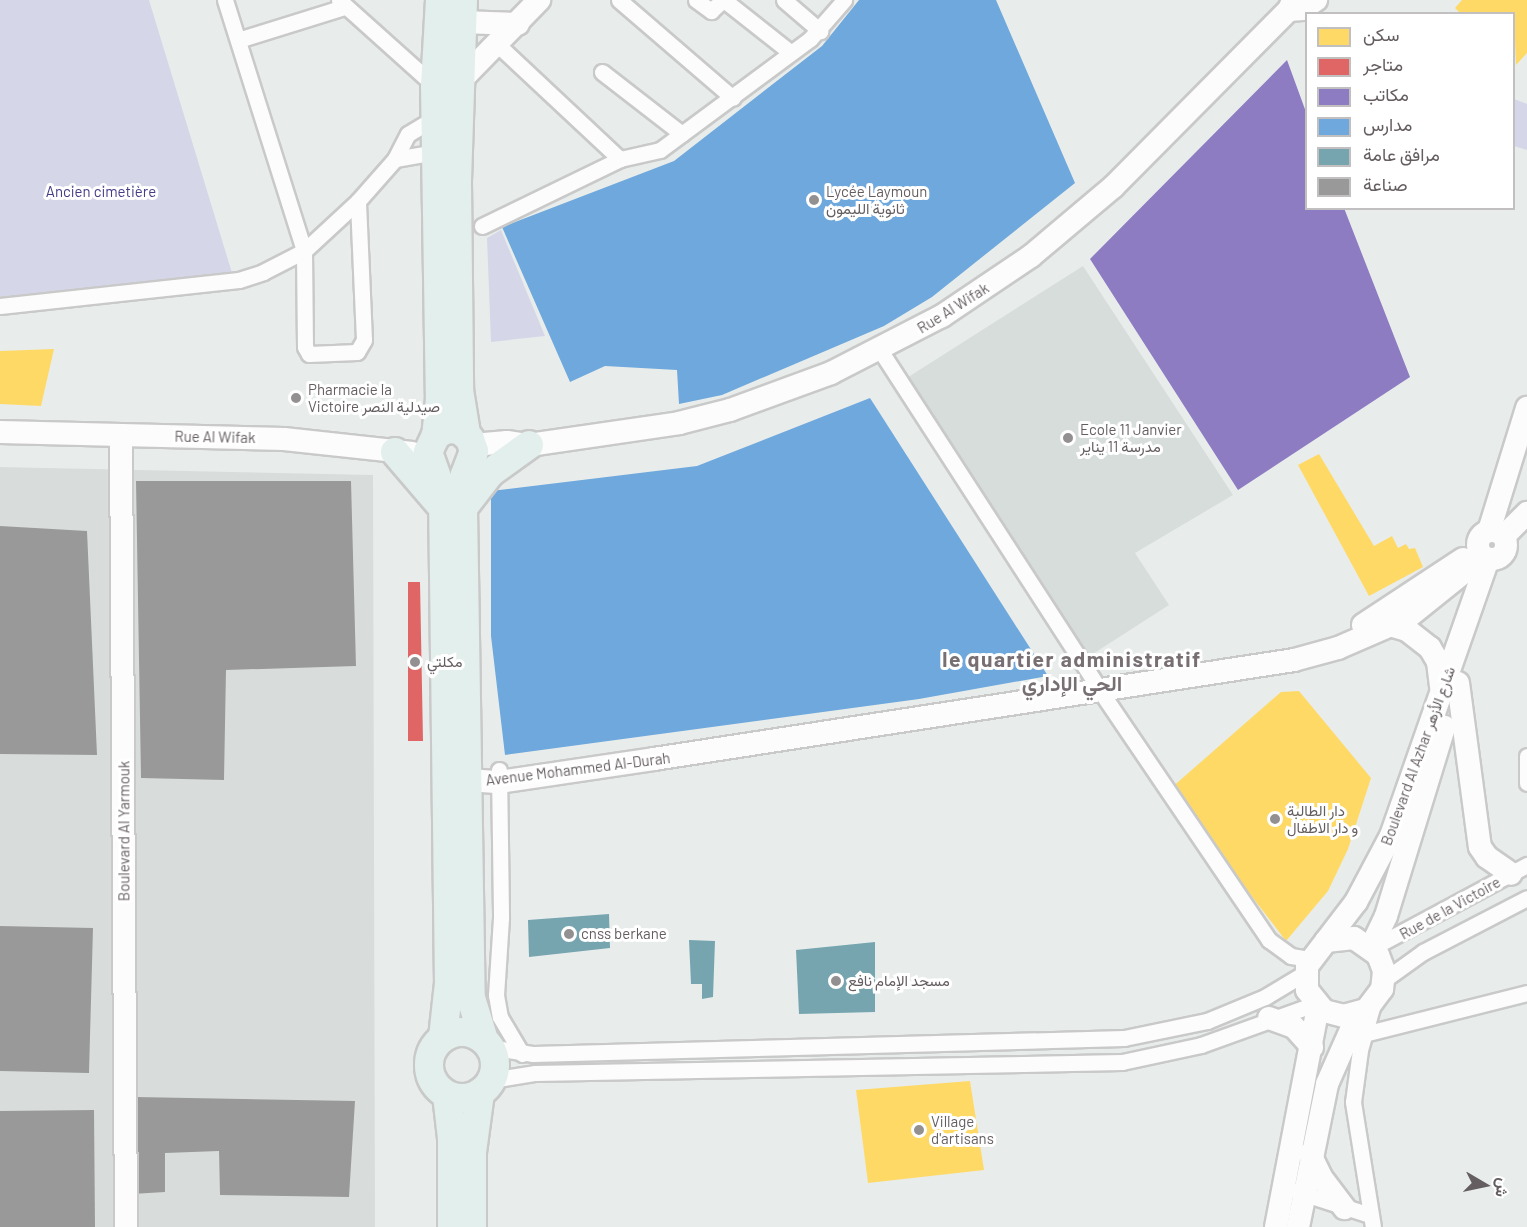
<!DOCTYPE html>
<html>
<head>
<meta charset="utf-8">
<style>
	body { margin:0 }
	#map { position:relative; width:1527px; height:1227px; overflow:hidden; background:#e8edec; font-family:Barlow,Vazirmatn,sans-serif }
	div>[style] { position:absolute }
	[style*='--x'] { left:calc(var(--x)*1px); top:calc(var(--y)*1px); width:calc(var(--w)*1px); rotate:calc(var(--a)*1deg) }
	.industrial>* { inset:0; background:#d8dddb }
	.education>* { inset:0; background:#d7dddb }
	.green>* { inset:0; background:#d5d7e8 }
	.homes>* { inset:0; background:#ffd966 }
	.shops>* { inset:0; background:#e06666 }
	.offices>* { inset:0; background:#8e7cc3 }
	.schools>* { inset:0; background:#6fa8dc }
	.public>* { inset:0; background:#76a5af }
	.industry>* { inset:0; background:#999 }
	.roads { filter:drop-shadow(2px 0 #c9c9c9) drop-shadow(-2px 0 #c9c9c9) drop-shadow(0 2px #c9c9c9) drop-shadow(0 -2px #c9c9c9) }
	.street>* { height:15px; margin:-7.5px; padding:0 7.5px; transform-origin:7.5px; border-radius:7.5px; background:#fcfcfc }
	.secondary>* { height:22px; margin:-11px; padding:0 11px; transform-origin:11px; border-radius:11px; background:#fcfcfc }
	.secondary>.ring { margin:-11px; padding:0; box-sizing:content-box; background:none; border:22px solid #fcfcfc; border-radius:50% }
	.highway>* { height:28px; margin:-14px; padding:0 14px; transform-origin:14px; border-radius:14px; background:#e3efec }
	.highway>.ring { margin:-14px; padding:0; box-sizing:content-box; background:none; border:28px solid #e3efec; border-radius:50% }
	.dots>* { width:16px; height:16px; translate:-50% -50%; box-sizing:border-box; border:3px solid #fff; border-radius:50% }
	span { translate:-50% -50%; white-space:nowrap; text-align:center; line-height:1.15; -webkit-text-stroke:6px #fff; paint-order:stroke }
	.poi-label { font-size:15px; color:#655e61 }
	.left { translate:0 -50%; text-align:left }
	.park-label { font-size:15px; color:#443d85 }
	.street-label { font-size:15px; color:#655e61 }
	.district-label { font-size:21px; color:#776f73; font-weight:700; letter-spacing:1.5px }
	.legend { position:absolute; left:1305px; top:12px; width:210px; height:198px; box-sizing:border-box; background:#fff; border:2px solid #c1bfc0; margin:0; padding:8px 10px; list-style:none; font-size:18px; color:#655e61 }
	.legend li { display:flex; align-items:center; gap:12px; height:30px }
	.legend b { width:30px; border:2px solid #c1bfc0 }
	.north { position:absolute; left:1455px; top:1155px; width:60px; height:60px; -webkit-text-stroke:4px #fff; paint-order:stroke; rotate:99deg; font-size:16px; font-weight:700; line-height:24px; text-align:center; color:#655e61 }
	.north::after { content:''; display:block; margin:auto; width:21px; height:27px; background:#655e61; clip-path:polygon(50% 0,100% 100%,50% 72%,0 100%) }
</style>
</head>
<body>
<div id="map">
	<div class="industrial">
		<div style="clip-path:polygon(0 467px,373px 475px,375px 1227px,0 1227px)"></div>
	</div>
	<div class="education">
		<div style="clip-path:polygon(1083px 266px,1233px 495px,1135px 553px,1169px 605px,1085px 659px,902px 381px)"></div>
	</div>
	<div class="green">
		<div style="clip-path:polygon(0 0,149px 0,236px 286px,0 303px)"></div>
		<div style="clip-path:polygon(1514px 99px,1527px 104px,1527px 150px,1514px 146px)"></div>
		<div style="clip-path:polygon(501px 230px,545px 336px,491px 342px,487px 238px)"></div>
	</div>
	<div class="homes">
		<div style="clip-path:polygon(1462px 0,1527px 0,1527px 53px,1516px 65px,1514px 14px,1461px 14px,1455px 8px)"></div>
		<div style="clip-path:polygon(54px 349px,41px 406px,0 404px,0 351px)"></div>
		<div style="clip-path:polygon(1319px 454px,1374px 546px,1392px 536px,1398px 548px,1406px 544px,1409px 549px,1415px 548px,1423px 567px,1369px 596px,1298px 465px)"></div>
		<div style="clip-path:polygon(1299px 691px,1371px 778px,1348px 849px,1328px 891px,1286px 941px,1170px 789px,1281px 692px)"></div>
		<div style="clip-path:polygon(970px 1081px,984px 1170px,868px 1183px,856px 1090px)"></div>
	</div>
	<div class="shops">
		<div style="clip-path:polygon(408px 582px,420px 582px,423px 741px,408px 741px)"></div>
	</div>
	<div class="offices">
		<div style="clip-path:polygon(1287px 60px,1306px 112px,1306px 208px,1344px 208px,1410px 377px,1238px 490px,1090px 259px)"></div>
	</div>
	<div class="schools">
		<div style="clip-path:polygon(859px 0,996px 0,1075px 183px,932px 297px,884px 326px,722px 395px,679px 404px,677px 370px,605px 366px,570px 382px,502px 227px,674px 161px,822px 46px)"></div>
		<div style="clip-path:polygon(870px 398px,1048px 676px,919px 699px,505px 755px,491px 636px,491px 491px,697px 466px)"></div>
	</div>
	<div class="public">
		<div style="clip-path:polygon(609px 914px,610px 948px,529px 957px,528px 920px)"></div>
		<div style="clip-path:polygon(689px 940px,715px 941px,713px 997px,702px 999px,702px 984px,691px 984px)"></div>
		<div style="clip-path:polygon(875px 942px,875px 1012px,799px 1014px,796px 950px)"></div>
	</div>
	<div class="industry">
		<div style="clip-path:polygon(136px 481px,351px 481px,356px 666px,226px 670px,224px 780px,141px 778px)"></div>
		<div style="clip-path:polygon(0 526px,87px 531px,97px 755px,0 754px)"></div>
		<div style="clip-path:polygon(0 926px,93px 928px,89px 1073px,0 1071px)"></div>
		<div style="clip-path:polygon(136px 1097px,355px 1101px,349px 1197px,220px 1195px,219px 1151px,165px 1153px,165px 1192px,132px 1194px)"></div>
		<div style="clip-path:polygon(94px 1110px,95px 1227px,0 1227px,0 1111px)"></div>
	</div>
	<div class="roads">
		<div class="street">
			<div style="--x:225;--y:0;--w:263;--a:72.5"></div>
			<div style="--x:304;--y:251;--w:96;--a:89.4"></div>
			<div style="--x:305;--y:347;--w:8;--a:60"></div>
			<div style="--x:309;--y:354;--w:48;--a:-2.4"></div>
			<div style="--x:357;--y:352;--w:14;--a:-60"></div>
			<div style="--x:364;--y:340;--w:139;--a:-92.5"></div>
			<div style="--x:339;--y:0;--w:129;--a:41.9"></div>
			<div style="--x:619;--y:0;--w:150;--a:40.7"></div>
			<div style="--x:696;--y:0;--w:19;--a:36"></div>
			<div style="--x:711;--y:11;--w:16;--a:-43"></div>
			<div style="--x:724;--y:0;--w:85;--a:38.3"></div>
			<div style="--x:784;--y:0;--w:48;--a:40.7"></div>
			<div style="--x:238;--y:40;--w:111;--a:-17.3"></div>
			<div style="--x:498;--y:45;--w:167;--a:43.1"></div>
			<div style="--x:602;--y:72;--w:101;--a:37.8"></div>
			<div style="--x:395;--y:159;--w:42;--a:-9.7"></div>
			<div style="--x:482;--y:226;--w:153;--a:-25.9"></div>
			<div style="--x:620;--y:159;--w:41;--a:-12.7"></div>
			<div style="--x:660;--y:150;--w:187;--a:-36.5"></div>
			<div style="--x:810;--y:39;--w:52;--a:-48.9"></div>
			<div style="--x:0;--y:306;--w:240;--a:-6.2"></div>
			<div style="--x:239;--y:280;--w:25;--a:-18"></div>
			<div style="--x:263;--y:272;--w:46;--a:-27.1"></div>
			<div style="--x:304;--y:251;--w:74;--a:-42.8"></div>
			<div style="--x:358;--y:201;--w:56;--a:-48.6"></div>
			<div style="--x:395;--y:159;--w:28;--a:-63"></div>
			<div style="--x:408;--y:134;--w:31;--a:-31"></div>
			<div style="--x:880;--y:350;--w:407;--a:57.1"></div>
			<div style="--x:1101;--y:692;--w:300;--a:55.9"></div>
			<div style="--x:1269;--y:940;--w:27;--a:36"></div>
			<div style="--x:1291;--y:956;--w:18;--a:9"></div>
			<div style="--x:1527;--y:756;--w:27;--a:90"></div>
			<div style="--x:499;--y:770;--w:148;--a:89.2"></div>
			<div style="--x:501;--y:918;--w:77;--a:93.7"></div>
			<div style="--x:496;--y:995;--w:22;--a:80"></div>
			<div style="--x:500;--y:1017;--w:43;--a:59.3"></div>
			<div style="--x:1372;--y:948;--w:176;--a:-28.2"></div>
			<div style="--x:1384;--y:980;--w:48;--a:-35.7"></div>
			<div style="--x:1423;--y:952;--w:117;--a:-27.4"></div>
			<div style="--x:1364;--y:1034;--w:168;--a:-14.1"></div>
			<div style="--x:489;--y:1047;--w:45;--a:9"></div>
			<div style="--x:533;--y:1054;--w:591;--a:-1.55"></div>
			<div style="--x:1124;--y:1038;--w:85;--a:-11.6"></div>
			<div style="--x:1207;--y:1021;--w:63;--a:-22.5"></div>
			<div style="--x:1265;--y:997;--w:47;--a:-31"></div>
			<div style="--x:491;--y:1080;--w:45;--a:-9"></div>
			<div style="--x:535;--y:1073;--w:587;--a:-1.07"></div>
			<div style="--x:1122;--y:1062;--w:81;--a:-12.1"></div>
			<div style="--x:1201;--y:1045;--w:121;--a:-19.8"></div>
			<div style="--x:1296;--y:1191;--w:78;--a:18"></div>
			<div style="--x:1373;--y:1227;--w:127;--a:-99.1"></div>
			<div style="--x:1353;--y:1102;--w:52;--a:-82.3"></div>
			<div style="--x:1360;--y:1050;--w:48;--a:-74.2"></div>
		</div>
		<div class="secondary">
			<div style="--x:1289;--y:10;--w:14;--a:-4"></div>
			<div style="--x:1303;--y:9;--w:16;--a:-35"></div>
			<div style="--x:461;--y:22;--w:57;--a:2"></div>
			<div style="--x:459;--y:82;--w:115;--a:-45.7"></div>
			<div style="--x:0;--y:432;--w:284;--a:1.4"></div>
			<div style="--x:284;--y:439;--w:129;--a:6.2"></div>
			<div style="--x:121;--y:435;--w:792;--a:89.64"></div>
			<div style="--x:473;--y:445;--w:34;--a:-5"></div>
			<div style="--x:507;--y:442;--w:22;--a:8"></div>
			<div style="--x:513;--y:451;--w:17;--a:-21"></div>
			<div style="--x:529;--y:445;--w:152;--a:-8.3"></div>
			<div style="--x:679;--y:423;--w:53;--a:-14.3"></div>
			<div style="--x:730;--y:410;--w:108;--a:-20.1"></div>
			<div style="--x:831;--y:373;--w:125;--a:-27.2"></div>
			<div style="--x:942;--y:316;--w:107;--a:-34"></div>
			<div style="--x:1031;--y:256;--w:107;--a:-40.1"></div>
			<div style="--x:1113;--y:187;--w:250;--a:-45.2"></div>
			<div style="--x:1289;--y:10;--w:11;--a:-68"></div>
			<div class="ring" style="left:1478px;top:531px;width:6px;height:6px"></div>
			<div style="--x:1489;--y:531;--w:129;--a:-72.8"></div>
			<div style="--x:1504;--y:536;--w:33;--a:-45"></div>
			<div style="--x:1363;--y:625;--w:120;--a:-33.4"></div>
			<div style="--x:1393;--y:626;--w:15;--a:16"></div>
			<div style="--x:1407;--y:630;--w:29;--a:38"></div>
			<div style="--x:1430;--y:648;--w:16;--a:60"></div>
			<div style="--x:1438;--y:662;--w:25;--a:83"></div>
			<div style="--x:1458;--y:683;--w:165;--a:82.4"></div>
			<div style="--x:1480;--y:847;--w:12;--a:55"></div>
			<div style="--x:1487;--y:857;--w:29;--a:35"></div>
			<div style="--x:468;--y:780;--w:31;--a:4"></div>
			<div style="--x:499;--y:782;--w:157;--a:-8.4"></div>
			<div style="--x:654;--y:759;--w:648;--a:-8.79"></div>
			<div style="--x:1294;--y:660;--w:46;--a:-15.3"></div>
			<div style="--x:1338;--y:648;--w:75;--a:-23.5"></div>
			<div style="--x:1407;--y:618;--w:97;--a:-38.8"></div>
			<div style="--x:1326;--y:941;--w:28;--a:-6"></div>
			<div style="--x:1354;--y:938;--w:29;--a:35"></div>
			<div style="--x:1378;--y:955;--w:17;--a:69"></div>
			<div style="--x:1384;--y:971;--w:18;--a:96"></div>
			<div style="--x:1382;--y:989;--w:26;--a:127"></div>
			<div style="--x:1366;--y:1010;--w:23;--a:165"></div>
			<div style="--x:1344;--y:1016;--w:21;--a:-166"></div>
			<div style="--x:1324;--y:1011;--w:27;--a:-129"></div>
			<div style="--x:1307;--y:990;--w:24;--a:-90"></div>
			<div style="--x:1307;--y:966;--w:81;--a:-52.6"></div>
			<div style="--x:1356;--y:902;--w:75;--a:-62.1"></div>
			<div style="--x:1391;--y:836;--w:293;--a:-70.7"></div>
			<div style="--x:1371;--y:947;--w:34;--a:-64"></div>
			<div style="--x:1386;--y:916;--w:198;--a:-72.9"></div>
			<div style="--x:1269;--y:1018;--w:27;--a:20"></div>
			<div style="--x:1294;--y:1027;--w:27;--a:48"></div>
			<div style="--x:1310;--y:1154;--w:25;--a:64"></div>
			<div style="--x:1321;--y:1177;--w:39;--a:53"></div>
			<div style="--x:1276;--y:1227;--w:225;--a:-79.2"></div>
			<div style="--x:1298;--y:1227;--w:146;--a:-78.5"></div>
			<div style="--x:1327;--y:1084;--w:77;--a:-66.1"></div>
		</div>
		<div class="highway">
			<div style="--x:440;--y:0;--w:86;--a:93.3"></div>
			<div style="--x:435;--y:86;--w:313;--a:89.1"></div>
			<div style="--x:440;--y:399;--w:36;--a:96"></div>
			<div style="--x:436;--y:435;--w:19;--a:115"></div>
			<div style="--x:428;--y:452;--w:45;--a:70.3"></div>
			<div style="--x:443;--y:494;--w:489;--a:89.3"></div>
			<div style="--x:449;--y:983;--w:54;--a:96.3"></div>
			<div style="--x:463;--y:0;--w:184;--a:91.9"></div>
			<div style="--x:457;--y:184;--w:206;--a:89.4"></div>
			<div style="--x:459;--y:390;--w:44;--a:80.8"></div>
			<div style="--x:436;--y:435;--w:13;--a:-29"></div>
			<div style="--x:447;--y:429;--w:13;--a:4"></div>
			<div style="--x:460;--y:430;--w:13;--a:42"></div>
			<div style="--x:470;--y:439;--w:13;--a:72"></div>
			<div style="--x:474;--y:451;--w:26;--a:111"></div>
			<div style="--x:465;--y:475;--w:33;--a:93"></div>
			<div style="--x:463;--y:508;--w:490;--a:89.1"></div>
			<div style="--x:471;--y:998;--w:44;--a:72.8"></div>
			<div style="--x:395;--y:452;--w:74;--a:49.4"></div>
			<div style="--x:463;--y:508;--w:44;--a:-52.4"></div>
			<div style="--x:490;--y:473;--w:48;--a:-35.7"></div>
			<div class="ring" style="left:429px;top:1032px;width:38px;height:38px"></div>
			<div style="--x:447;--y:1095;--w:43;--a:83.4"></div>
			<div style="--x:452;--y:1138;--w:89;--a:90"></div>
			<div style="--x:472;--y:1227;--w:75;--a:-90"></div>
			<div style="--x:472;--y:1152;--w:60;--a:-82.3"></div>
		</div>
	</div>
	<div class="dots">
		<div style="left:814px;top:200px;background:#939092"></div>
		<div style="left:296px;top:398px;background:#939092"></div>
		<div style="left:1068px;top:438px;background:#939092"></div>
		<div style="left:415px;top:662px;background:#939092"></div>
		<div style="left:1275px;top:819px;background:#939092"></div>
		<div style="left:569px;top:934px;background:#939092"></div>
		<div style="left:836px;top:981px;background:#939092"></div>
		<div style="left:919px;top:1130px;background:#939092"></div>
	</div>
	<div class="poi-label">
		<span class="left" style="left:826px;top:200px">Lycée Laymoun<br>ثانوية الليمون</span>
		<span class="left" style="left:308px;top:398px">Pharmacie la<br>Victoire صيدلية النصر</span>
		<span class="left" style="left:1080px;top:438px">Ecole 11 Janvier<br>مدرسة 11 يناير</span>
		<span class="left" style="left:427px;top:662px">مكلتي</span>
		<span class="left" style="left:1287px;top:819px">دار الطالبة<br>و دار الاطفال</span>
		<span class="left" style="left:581px;top:934px">cnss berkane</span>
		<span class="left" style="left:848px;top:981px">مسجد الإمام نافع</span>
		<span class="left" style="left:931px;top:1130px">Village<br>d'artisans</span>
	</div>
	<div class="park-label">
		<span style="left:101px;top:192px">Ancien cimetière</span>
	</div>
	<div class="street-label">
		<span style="left:953px;top:308px;rotate:-32deg">Rue Al Wifak</span>
		<span style="left:215px;top:437px;rotate:1deg">Rue Al Wifak</span>
		<span style="left:1418px;top:756px;rotate:-70deg">Boulevard Al Azhar شارع الأزهر</span>
		<span style="left:578px;top:769px;rotate:-7deg">Avenue Mohammed Al-Durah</span>
		<span style="left:124px;top:831px;rotate:-90deg">Boulevard Al Yarmouk</span>
		<span style="left:1450px;top:908px;rotate:-29deg">Rue de la Victoire</span>
	</div>
	<div class="district-label">
		<span style="left:1072px;top:671px">le quartier administratif<br>الحي الإداري</span>
	</div>
	<ul class="legend">
	<li><b style="height:16px;background:#ffd966"></b>سكن</li>
	<li><b style="height:16px;background:#e06666"></b>متاجر</li>
	<li><b style="height:16px;background:#8e7cc3"></b>مكاتب</li>
	<li><b style="height:16px;background:#6fa8dc"></b>مدارس</li>
	<li><b style="height:16px;background:#76a5af"></b>مرافق عامة</li>
	<li><b style="height:16px;background:#999"></b>صناعة</li>
	</ul>
	<div class="north">ش</div>
</div>
</body>
</html>
